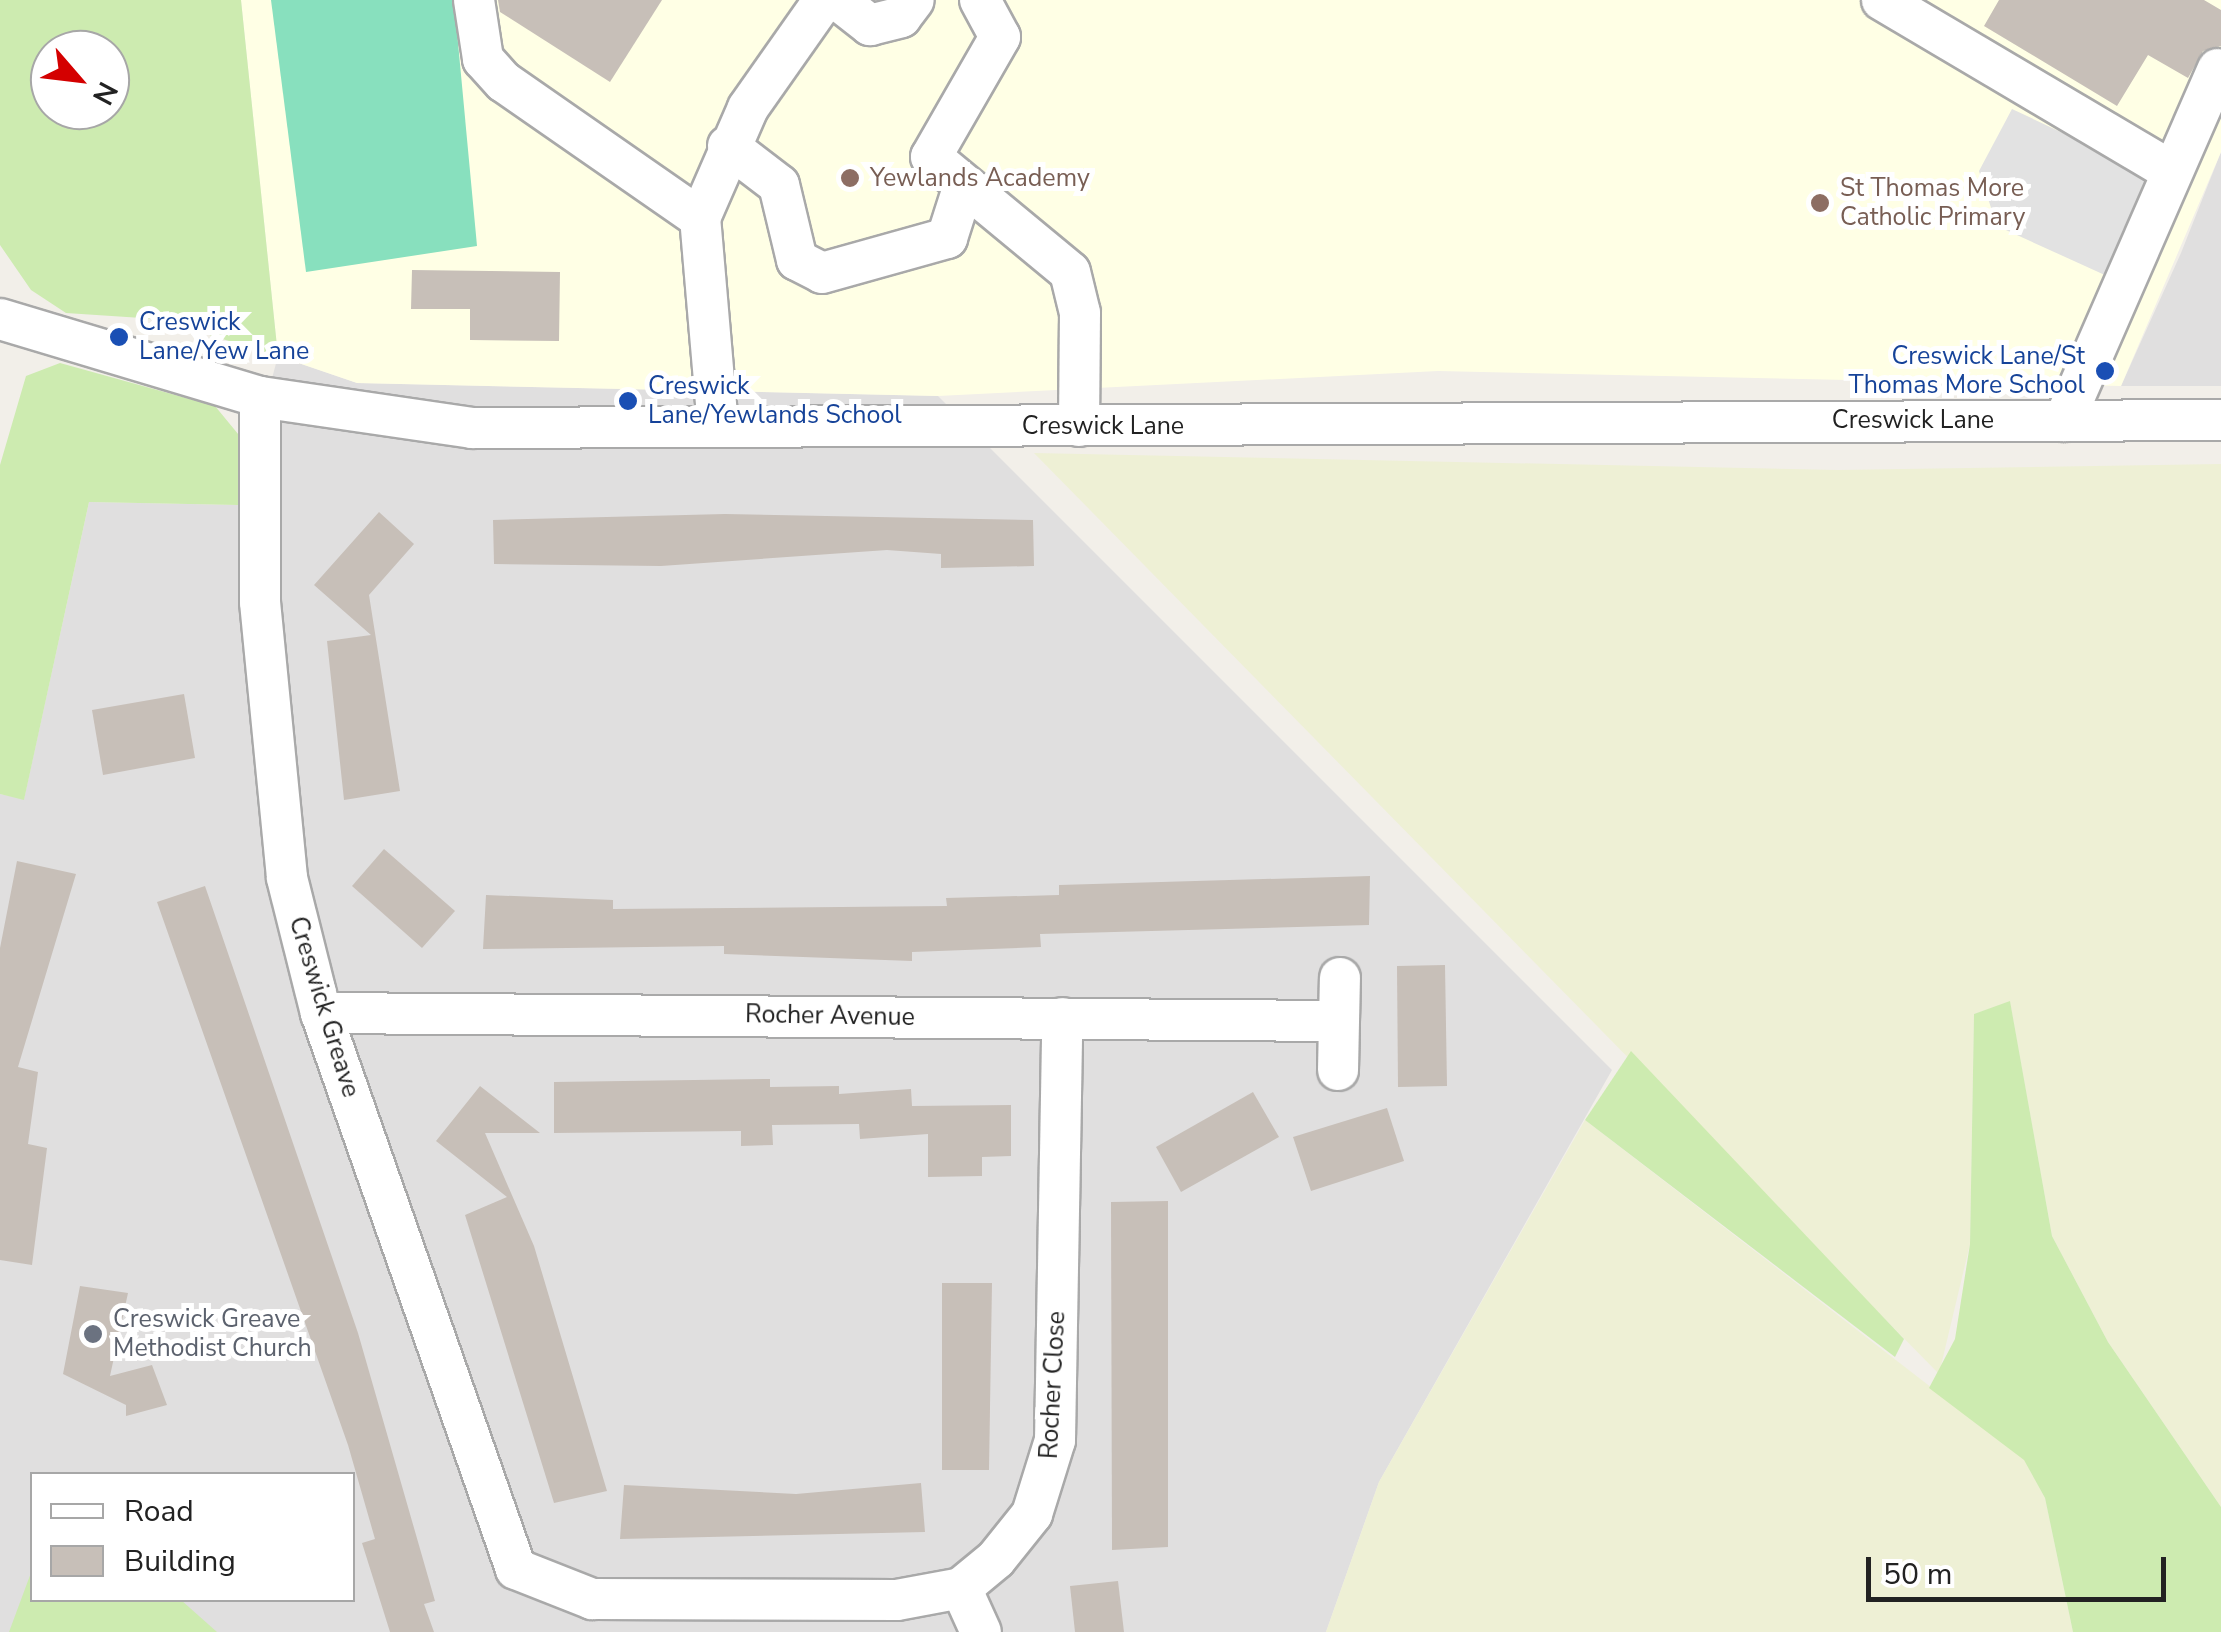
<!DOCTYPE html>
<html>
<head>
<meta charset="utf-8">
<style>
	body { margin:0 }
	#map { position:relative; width:2221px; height:1632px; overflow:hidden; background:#f2efe9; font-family:"Nunito Sans",sans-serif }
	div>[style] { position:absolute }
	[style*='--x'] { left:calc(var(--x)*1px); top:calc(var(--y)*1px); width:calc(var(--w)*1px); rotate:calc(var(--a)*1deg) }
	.residential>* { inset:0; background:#e0dfdf }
	.education>* { inset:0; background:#ffffe5 }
	.farmland>* { inset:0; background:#eef0d5 }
	.grass>* { inset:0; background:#cdebb0 }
	.pitch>* { inset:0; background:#88e0be }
	.parking>* { inset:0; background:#e2e2e2 }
	.building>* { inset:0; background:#c7bfb8 }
	.roads { filter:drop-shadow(2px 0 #a9a9a9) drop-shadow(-2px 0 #a9a9a9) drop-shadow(0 2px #a9a9a9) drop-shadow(0 -2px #a9a9a9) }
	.minor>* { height:40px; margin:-20px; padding:0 20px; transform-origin:20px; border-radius:20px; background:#fff }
	.dots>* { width:28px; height:28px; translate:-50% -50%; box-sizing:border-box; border:5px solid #fff; border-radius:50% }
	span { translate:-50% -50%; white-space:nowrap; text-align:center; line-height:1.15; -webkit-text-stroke:10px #fff; paint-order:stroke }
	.education-label { font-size:25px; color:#785e54 }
	.left { translate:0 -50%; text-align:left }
	.transit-label { font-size:25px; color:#164399 }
	.right { translate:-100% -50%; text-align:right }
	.street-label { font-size:25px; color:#222 }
	.worship-label { font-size:25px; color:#5b616d }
	.legend { position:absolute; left:30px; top:1472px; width:325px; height:130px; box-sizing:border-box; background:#fff; border:2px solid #a7a7a7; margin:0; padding:12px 18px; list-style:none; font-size:30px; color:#222 }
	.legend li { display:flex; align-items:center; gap:20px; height:50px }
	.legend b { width:50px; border:2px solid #a7a7a7 }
	.north { position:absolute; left:30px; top:30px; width:100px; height:100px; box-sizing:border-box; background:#fff; border:2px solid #a7a7a7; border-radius:50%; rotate:118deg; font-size:28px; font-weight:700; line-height:40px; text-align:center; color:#222 }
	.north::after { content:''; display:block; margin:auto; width:35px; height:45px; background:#d40000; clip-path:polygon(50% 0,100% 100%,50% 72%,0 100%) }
	.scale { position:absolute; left:1866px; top:1557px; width:300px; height:45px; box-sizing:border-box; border:5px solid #222; border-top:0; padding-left:12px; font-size:30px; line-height:35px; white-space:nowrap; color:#222; -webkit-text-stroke:8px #fff; paint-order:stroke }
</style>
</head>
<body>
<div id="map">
	<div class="residential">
		<div style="clip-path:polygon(2221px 152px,2221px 386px,2121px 386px,2181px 253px)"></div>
		<div style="clip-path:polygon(evenodd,278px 356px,357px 383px,938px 396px,1612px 1070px,1379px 1482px,1326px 1632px,0 1632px,0 794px,24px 799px,89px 502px,238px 505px,278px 356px,32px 1474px,352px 1474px,352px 1600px,32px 1600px,32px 1474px)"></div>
	</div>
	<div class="education">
		<div style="clip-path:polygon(241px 0,2221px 0,2221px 152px,2121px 386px,1438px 371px,938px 396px,357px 383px,278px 356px)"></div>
	</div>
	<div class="farmland">
		<div style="clip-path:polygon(1034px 453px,1838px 470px,2221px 464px,2221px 1507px,2108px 1342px,2052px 1236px,2010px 1002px,1974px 1014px,1970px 1244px,1939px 1374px)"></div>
		<div style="clip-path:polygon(1585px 1120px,2024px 1459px,2045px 1498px,2073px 1632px,1326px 1632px,1379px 1482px)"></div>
	</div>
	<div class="grass">
		<div style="clip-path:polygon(evenodd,0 0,241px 0,278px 356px,157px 319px,66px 313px,31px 290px,0 245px,0 0,110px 50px,110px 110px,50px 110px,50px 50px,110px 50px)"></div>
		<div style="clip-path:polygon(60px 363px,215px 406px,243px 440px,238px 505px,89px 502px,24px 800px,0 794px,0 465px,26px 376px)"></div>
		<div style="clip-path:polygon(2010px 1001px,2052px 1236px,2108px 1342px,2221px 1507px,2221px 1632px,2073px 1632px,2045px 1498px,2024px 1460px,1929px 1388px,1955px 1339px,1970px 1244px,1974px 1014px)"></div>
		<div style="clip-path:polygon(1631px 1051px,1904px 1339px,1895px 1357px,1585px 1120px)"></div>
		<div style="clip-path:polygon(32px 1570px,32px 1600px,181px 1600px,217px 1632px,9px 1632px)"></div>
	</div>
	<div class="pitch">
		<div style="clip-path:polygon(271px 0,454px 0,477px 246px,306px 272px)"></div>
	</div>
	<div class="parking">
		<div style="clip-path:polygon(2012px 109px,2150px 174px,2118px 281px,1997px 226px,1979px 171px)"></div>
	</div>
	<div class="building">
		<div style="clip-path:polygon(498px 0,662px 0,610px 82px,500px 12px)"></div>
		<div style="clip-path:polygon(1999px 0,2204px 0,2221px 10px,2221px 46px,2203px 51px,2188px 78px,2148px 55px,2117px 106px,1984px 26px)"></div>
		<div style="clip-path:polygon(412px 270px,560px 272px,559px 341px,470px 340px,470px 309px,411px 309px)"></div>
		<div style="clip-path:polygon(379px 512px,414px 544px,369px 595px,400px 791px,344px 800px,327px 641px,371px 635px,314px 585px)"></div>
		<div style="clip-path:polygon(725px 514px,1033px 520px,1034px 566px,941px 568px,941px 554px,887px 550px,661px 566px,494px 564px,493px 520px)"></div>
		<div style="clip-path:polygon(184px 694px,195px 758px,103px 775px,92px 710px)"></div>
		<div style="clip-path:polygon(384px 849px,455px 911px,422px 948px,352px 886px)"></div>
		<div style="clip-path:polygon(17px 861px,76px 874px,18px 1067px,38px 1072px,28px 1144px,47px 1148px,32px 1265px,0 1260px,0 948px)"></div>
		<div style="clip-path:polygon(1370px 876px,1369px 925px,1040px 934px,1041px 947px,912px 952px,912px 961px,724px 954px,724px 946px,483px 949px,486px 895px,613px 900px,613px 909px,947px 906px,946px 898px,1059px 895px,1059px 885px)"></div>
		<div style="clip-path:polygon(205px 886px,358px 1333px,435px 1601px,424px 1604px,434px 1632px,390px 1632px,362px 1543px,375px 1539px,348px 1445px,157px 902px)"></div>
		<div style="clip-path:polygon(1445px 965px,1447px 1086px,1398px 1087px,1397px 966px)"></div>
		<div style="clip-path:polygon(770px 1079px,770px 1087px,839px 1086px,839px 1094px,911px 1089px,912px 1106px,1011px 1105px,1011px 1156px,982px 1157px,982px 1176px,928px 1177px,928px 1134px,860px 1139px,859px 1124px,772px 1125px,773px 1145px,741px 1146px,741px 1131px,554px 1133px,554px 1082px)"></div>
		<div style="clip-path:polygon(480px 1086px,540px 1133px,485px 1133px,534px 1246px,607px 1491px,554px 1503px,465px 1215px,507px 1197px,436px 1141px)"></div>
		<div style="clip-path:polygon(1253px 1092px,1279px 1137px,1181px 1192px,1156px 1147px)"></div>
		<div style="clip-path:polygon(1387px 1108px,1404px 1161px,1311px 1191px,1293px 1137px)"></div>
		<div style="clip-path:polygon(1168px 1201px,1168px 1547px,1112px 1550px,1111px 1202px)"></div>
		<div style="clip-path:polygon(942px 1283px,992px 1283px,989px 1470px,942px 1470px)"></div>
		<div style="clip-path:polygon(80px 1286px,128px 1293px,110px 1376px,152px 1365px,167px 1405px,126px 1416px,126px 1405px,63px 1374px)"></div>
		<div style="clip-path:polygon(921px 1483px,925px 1532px,620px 1539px,624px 1485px,796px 1494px)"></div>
		<div style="clip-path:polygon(1118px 1581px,1124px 1632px,1075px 1632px,1070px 1586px)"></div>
	</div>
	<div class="roads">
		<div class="minor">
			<div style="--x:474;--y:0;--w:60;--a:81.3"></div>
			<div style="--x:483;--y:59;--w:31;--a:48"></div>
			<div style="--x:504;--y:82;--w:239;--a:34.8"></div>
			<div style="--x:838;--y:0;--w:41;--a:38"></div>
			<div style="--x:870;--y:25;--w:32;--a:-14"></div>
			<div style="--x:901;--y:17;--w:21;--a:-53"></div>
			<div style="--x:980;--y:0;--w:42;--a:61.6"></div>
			<div style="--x:1000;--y:37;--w:138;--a:119.9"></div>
			<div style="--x:931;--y:157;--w:180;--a:39.6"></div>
			<div style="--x:1070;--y:272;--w:42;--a:76.3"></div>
			<div style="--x:1080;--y:313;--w:113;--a:90.5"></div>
			<div style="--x:1882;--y:0;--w:334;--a:30.6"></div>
			<div style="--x:728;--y:146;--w:64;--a:37.4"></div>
			<div style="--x:779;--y:185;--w:77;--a:76.5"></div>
			<div style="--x:797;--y:260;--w:28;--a:27"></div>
			<div style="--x:822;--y:273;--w:130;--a:-15.6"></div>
			<div style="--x:947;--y:238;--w:52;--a:-72.3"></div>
			<div style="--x:0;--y:319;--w:271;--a:16.7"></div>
			<div style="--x:260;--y:397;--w:214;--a:8.3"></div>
			<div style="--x:472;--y:428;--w:1749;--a:-0.26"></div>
			<div style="--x:260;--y:397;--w:205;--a:90"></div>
			<div style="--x:260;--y:602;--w:277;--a:84.4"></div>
			<div style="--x:287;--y:878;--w:139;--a:75.9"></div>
			<div style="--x:321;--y:1013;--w:589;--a:70.67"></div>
			<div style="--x:516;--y:1569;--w:82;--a:21.5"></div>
			<div style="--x:592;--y:1599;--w:305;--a:0.2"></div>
			<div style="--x:897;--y:1600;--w:65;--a:-10.6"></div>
			<div style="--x:961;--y:1588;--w:45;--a:-39.6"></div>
			<div style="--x:996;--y:1559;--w:58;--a:-51.3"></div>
			<div style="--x:1032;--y:1514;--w:77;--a:-72.7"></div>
			<div style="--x:1055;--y:1440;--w:422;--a:-89"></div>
			<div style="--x:2064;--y:421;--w:384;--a:-66.4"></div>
			<div style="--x:718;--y:427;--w:210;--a:-94.9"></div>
			<div style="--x:700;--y:218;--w:120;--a:-66.4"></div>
			<div style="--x:748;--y:108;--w:132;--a:-54.9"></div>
			<div style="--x:321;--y:1013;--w:1017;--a:0.45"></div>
			<div style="--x:1338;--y:1070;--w:92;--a:-88.8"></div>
			<div style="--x:961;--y:1588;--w:48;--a:65.6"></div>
		</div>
	</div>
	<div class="dots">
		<div style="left:850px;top:178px;background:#8d6e63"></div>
		<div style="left:1820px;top:203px;background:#8d6e63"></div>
		<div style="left:119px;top:337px;background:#1a4fb4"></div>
		<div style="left:2105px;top:371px;background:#1a4fb4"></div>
		<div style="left:628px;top:401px;background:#1a4fb4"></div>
		<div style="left:93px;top:1334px;background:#6b7280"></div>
	</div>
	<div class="education-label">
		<span class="left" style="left:870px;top:178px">Yewlands Academy</span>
		<span class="left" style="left:1840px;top:203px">St Thomas More<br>Catholic Primary</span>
	</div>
	<div class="transit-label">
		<span class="left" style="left:139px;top:337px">Creswick<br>Lane/Yew Lane</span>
		<span class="right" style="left:2085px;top:371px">Creswick Lane/St<br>Thomas More School</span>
		<span class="left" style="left:648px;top:401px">Creswick<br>Lane/Yewlands School</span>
	</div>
	<div class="street-label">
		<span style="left:1913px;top:420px">Creswick Lane</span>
		<span style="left:1103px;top:426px">Creswick Lane</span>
		<span style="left:324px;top:1007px;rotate:73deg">Creswick Greave</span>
		<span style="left:830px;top:1016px;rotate:1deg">Rocher Avenue</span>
		<span style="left:1053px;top:1385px;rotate:-87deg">Rocher Close</span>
	</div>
	<div class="worship-label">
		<span class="left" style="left:113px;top:1334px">Creswick Greave<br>Methodist Church</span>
	</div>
	<ul class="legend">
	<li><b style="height:12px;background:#fff"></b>Road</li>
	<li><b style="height:28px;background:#c7bfb8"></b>Building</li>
	</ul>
	<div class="north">N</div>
	<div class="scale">50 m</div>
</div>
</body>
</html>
